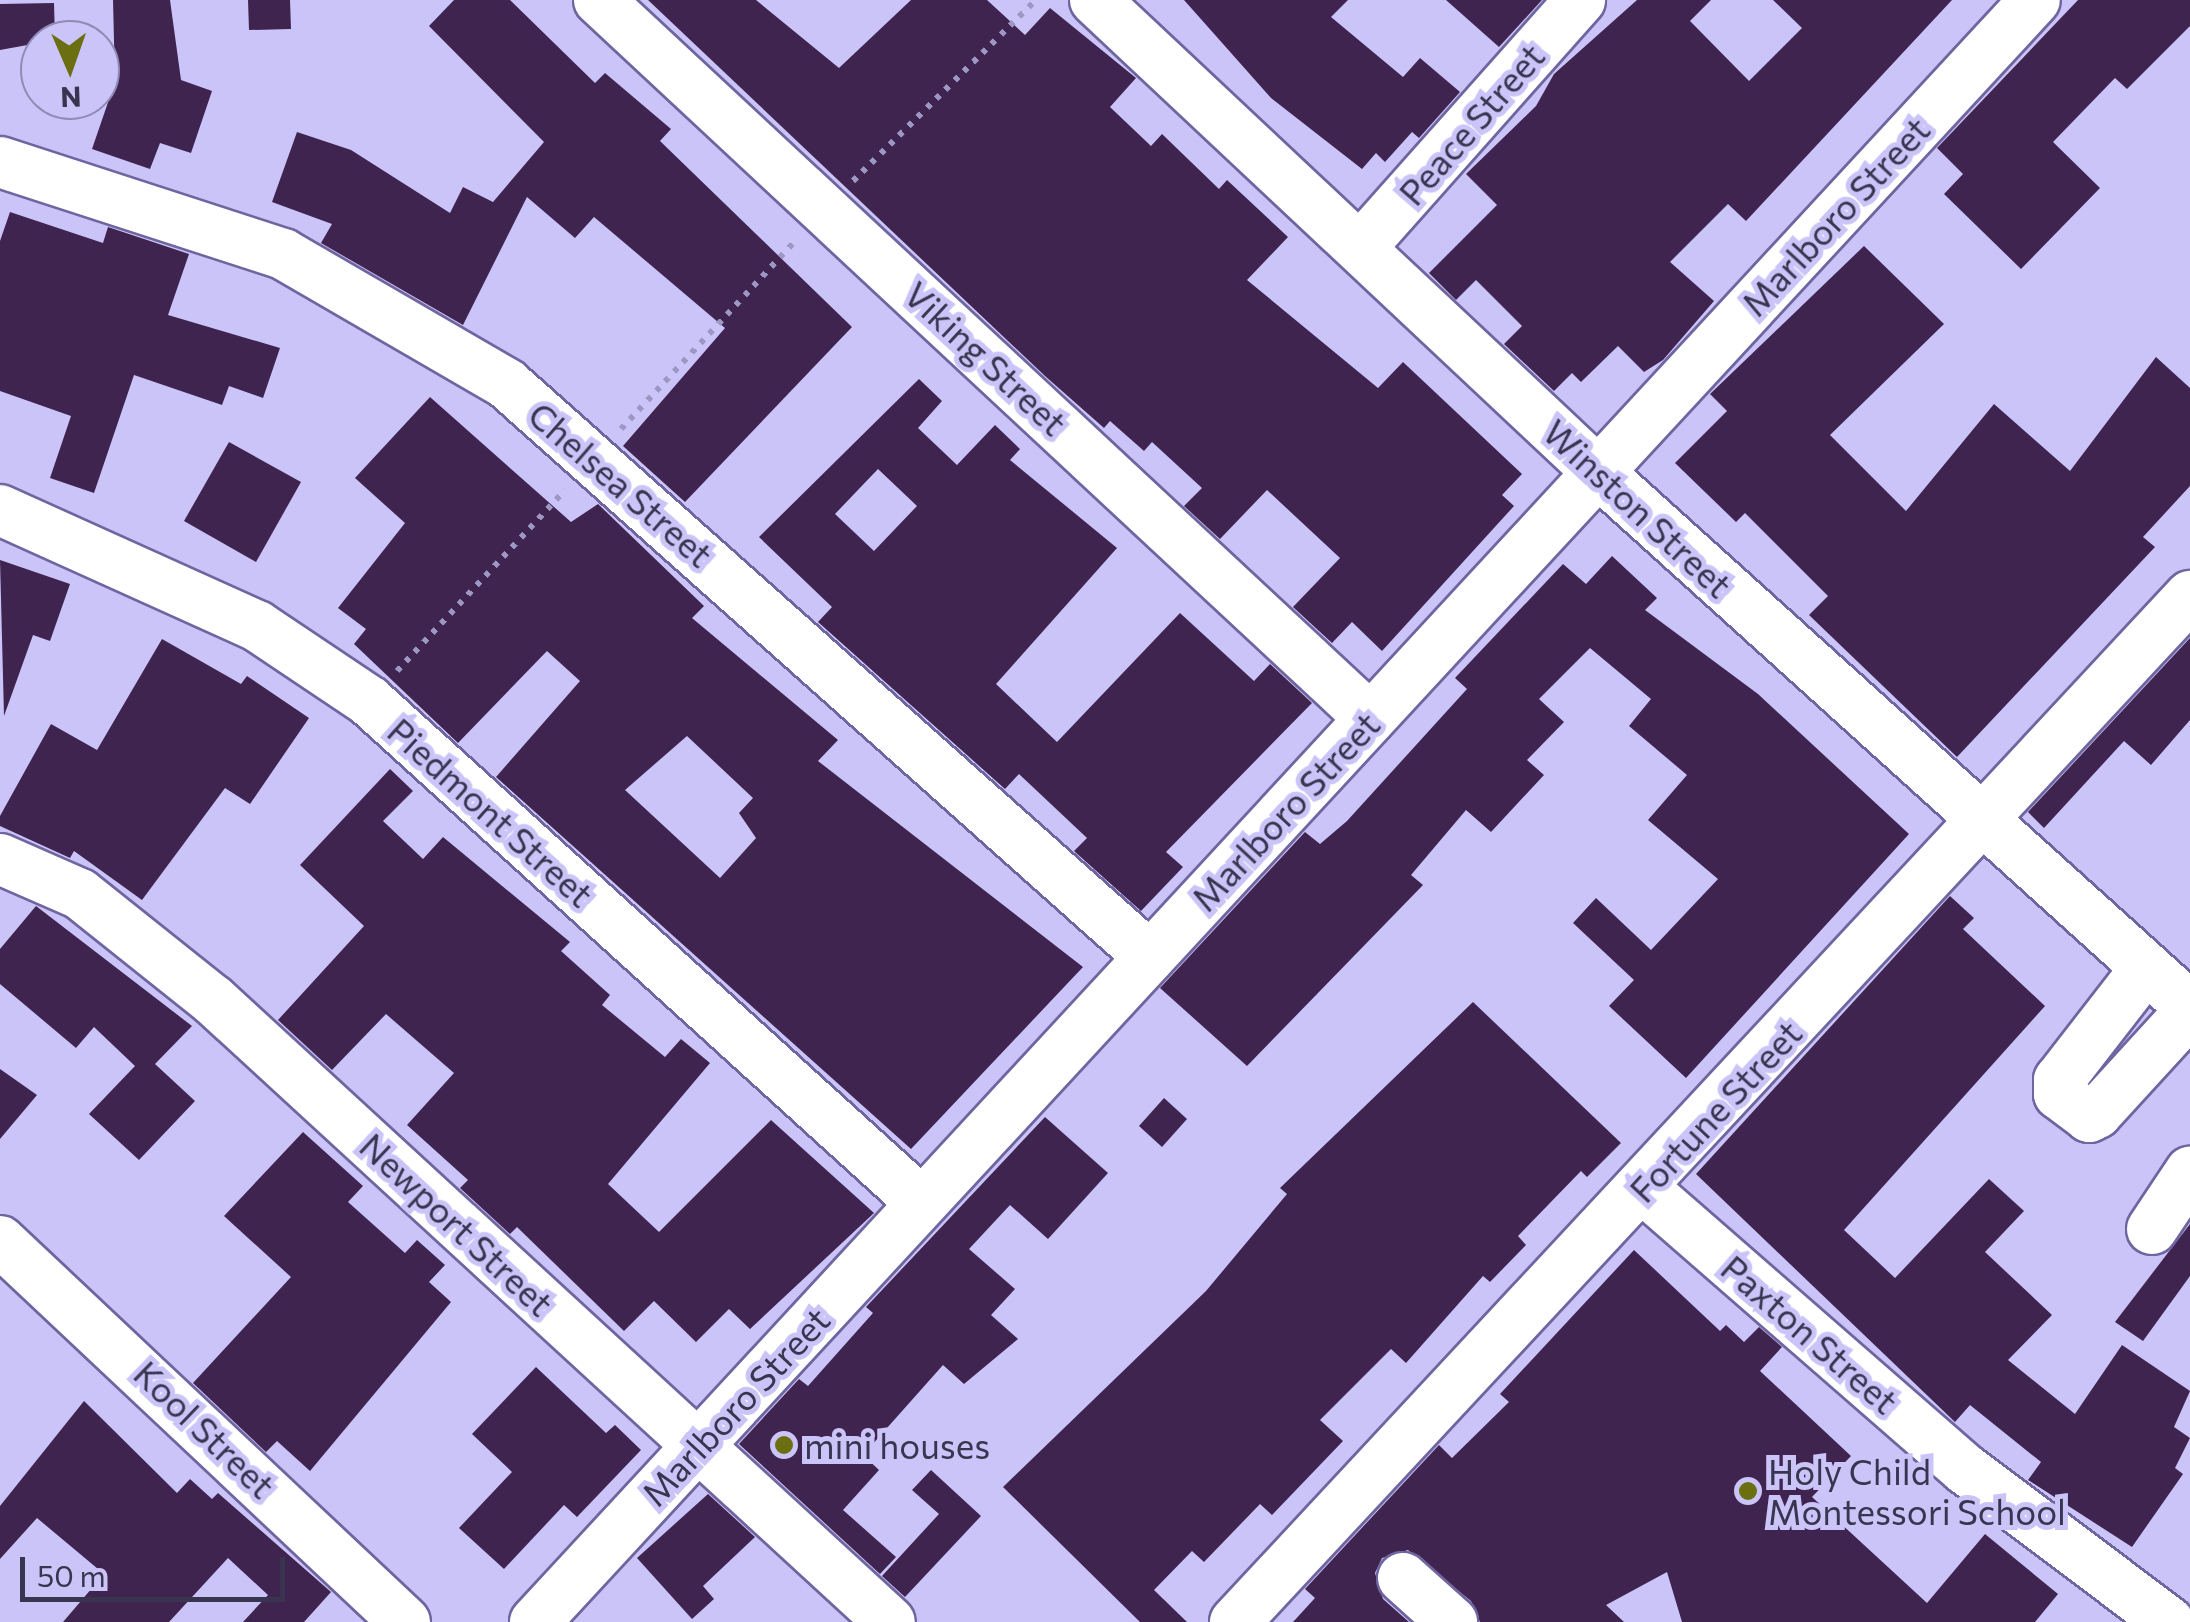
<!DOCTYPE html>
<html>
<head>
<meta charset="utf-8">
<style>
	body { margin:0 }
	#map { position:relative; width:2190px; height:1622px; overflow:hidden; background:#cbc4f8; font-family:Commissioner,sans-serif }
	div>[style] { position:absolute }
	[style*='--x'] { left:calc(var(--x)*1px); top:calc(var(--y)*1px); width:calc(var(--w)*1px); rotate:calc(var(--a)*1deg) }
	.building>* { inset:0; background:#3f2450 }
	.path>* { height:6px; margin-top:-3px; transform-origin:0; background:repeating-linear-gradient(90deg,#9d97c3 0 5px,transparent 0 13px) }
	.roads { filter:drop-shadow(2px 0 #6f65a0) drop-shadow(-2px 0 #6f65a0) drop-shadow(0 2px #6f65a0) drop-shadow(0 -2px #6f65a0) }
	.minor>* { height:50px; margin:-25px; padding:0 25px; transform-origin:25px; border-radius:25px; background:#fff }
	.dots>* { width:28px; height:28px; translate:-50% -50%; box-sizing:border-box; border:5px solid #cbc4f8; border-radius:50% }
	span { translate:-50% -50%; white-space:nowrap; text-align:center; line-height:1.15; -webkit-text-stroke:10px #cbc4f8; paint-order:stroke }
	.street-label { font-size:35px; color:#39344f }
	.poi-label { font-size:35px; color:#39344f }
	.left { translate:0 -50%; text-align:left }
	.north { position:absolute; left:20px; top:20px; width:100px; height:100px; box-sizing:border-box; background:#cbc4f8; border:2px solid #918ab4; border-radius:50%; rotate:178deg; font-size:28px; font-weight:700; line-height:40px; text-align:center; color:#39344f }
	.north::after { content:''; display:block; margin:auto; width:35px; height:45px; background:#6c6e12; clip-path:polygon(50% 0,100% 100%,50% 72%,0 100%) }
	.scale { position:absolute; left:20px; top:1557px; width:265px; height:45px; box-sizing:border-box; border:5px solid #39344f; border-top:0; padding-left:12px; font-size:30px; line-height:35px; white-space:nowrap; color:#39344f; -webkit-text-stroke:8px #cbc4f8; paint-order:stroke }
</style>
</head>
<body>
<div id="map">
	<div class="building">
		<div style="clip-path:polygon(113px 0,170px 0,181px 80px,212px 91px,191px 153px,160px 143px,150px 169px,92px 149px,115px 82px)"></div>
		<div style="clip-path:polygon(248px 0,290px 0,291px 29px,249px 30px)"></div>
		<div style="clip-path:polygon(454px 0,510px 0,595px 83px,605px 73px,671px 129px,660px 141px,852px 327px,685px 502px,623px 446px,725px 328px,594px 217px,575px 238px,527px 197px,463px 325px,321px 243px,332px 224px,272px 202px,297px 132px,351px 150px,450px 213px,463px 187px,493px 202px,544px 142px,429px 26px)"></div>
		<div style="clip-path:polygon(648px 0,756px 0,839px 68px,911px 0,987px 0,1025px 35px,1050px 8px,1136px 78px,1110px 107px,1151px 146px,1162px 134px,1219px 189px,1227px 180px,1288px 237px,1247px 280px,1378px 388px,1403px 362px,1522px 474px,1502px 495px,1514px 506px,1382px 651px,1352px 622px,1332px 643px,1293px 607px,1340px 558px,1267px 490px,1220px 539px,1184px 506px,1202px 488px,1152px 442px,1144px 451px,1110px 421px,1104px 428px,1045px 376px)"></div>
		<div style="clip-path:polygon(1184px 0,1348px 0,1331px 17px,1403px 77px,1420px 58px,1460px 92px,1419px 138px,1412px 132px,1385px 162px,1376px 153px,1362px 169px,1271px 98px)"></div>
		<div style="clip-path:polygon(1446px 0,1542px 0,1499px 47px)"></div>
		<div style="clip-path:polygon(1637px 0,1711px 0,1690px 21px,1749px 81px,1802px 28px,1773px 0,1952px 0,1746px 221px,1728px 204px,1670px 262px,1714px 301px,1663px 360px,1644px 372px,1618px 346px,1581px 382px,1572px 373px,1554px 391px,1504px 344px,1522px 326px,1476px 280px,1456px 300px,1429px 273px,1497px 205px,1466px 174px,1536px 106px,1554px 74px)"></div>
		<div style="clip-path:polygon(2078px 0,2190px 0,2190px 26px,2127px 89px,2115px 78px,2053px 142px,2100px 188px,2021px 269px,1944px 194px,1963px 174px,1937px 148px)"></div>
		<div style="clip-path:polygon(54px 3px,55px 40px,0 50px,0 4px)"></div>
		<div style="clip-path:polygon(10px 212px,103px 243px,108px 227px,189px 254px,168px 315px,280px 348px,263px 398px,229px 386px,222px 405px,134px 375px,94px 493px,50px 478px,71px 416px,0 391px,0 241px)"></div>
		<div style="clip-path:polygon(1864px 246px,1944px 324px,1830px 435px,1906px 511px,1994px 404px,2070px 471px,2156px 357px,2190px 388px,2190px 486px,2143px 537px,2155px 547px,1957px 757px,1809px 615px,1828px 596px,1745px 513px,1736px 522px,1675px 463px,1727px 411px,1710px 394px)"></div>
		<div style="clip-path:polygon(evenodd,919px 379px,942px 401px,918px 428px,957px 465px,995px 425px,1020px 449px,1010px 460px,1117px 548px,996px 684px,1057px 742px,1180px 613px,1254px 681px,1270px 664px,1312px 703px,1166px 852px,1183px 867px,1141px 911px,1074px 851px,1087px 838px,1019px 774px,1005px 789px,818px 622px,832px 607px,759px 537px,919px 379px,878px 469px,917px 506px,874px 551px,835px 514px,878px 469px)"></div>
		<div style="clip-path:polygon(evenodd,430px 397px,571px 522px,598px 504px,704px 606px,692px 618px,838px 740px,818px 761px,1083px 967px,911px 1149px,496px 777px,580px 681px,547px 651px,458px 743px,354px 644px,366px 629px,338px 608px,405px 523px,355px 478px,430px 397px,687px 736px,753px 798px,739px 813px,756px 838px,720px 878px,625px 790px,687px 736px)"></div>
		<div style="clip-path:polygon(229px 442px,301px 482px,256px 562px,184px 521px)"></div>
		<div style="clip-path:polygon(1612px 556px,1657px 598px,1645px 610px,1758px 694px,1909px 834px,1686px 1078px,1609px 1006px,1634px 980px,1573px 923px,1596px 898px,1651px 950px,1718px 879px,1648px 820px,1687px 775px,1629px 726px,1651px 699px,1590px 648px,1539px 699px,1564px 722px,1527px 760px,1544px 775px,1491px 832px,1466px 810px,1411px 875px,1423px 885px,1247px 1066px,1160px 988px,1305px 832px,1320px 844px,1347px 821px,1467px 689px,1455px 678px,1563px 564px,1586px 584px)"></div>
		<div style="clip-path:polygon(0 560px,70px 584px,50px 641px,33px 635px,4px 716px)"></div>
		<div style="clip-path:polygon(2190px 638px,2190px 720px,2151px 765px,2124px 741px,2044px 828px,2028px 812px)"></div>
		<div style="clip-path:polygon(162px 639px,241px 684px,247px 676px,309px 718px,250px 804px,225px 788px,142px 900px,74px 851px,70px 858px,0 826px,0 816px,51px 724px,97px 750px)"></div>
		<div style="clip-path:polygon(390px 769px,413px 791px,383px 821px,423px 859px,443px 837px,570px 942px,561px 951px,610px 995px,602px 1005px,665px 1057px,681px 1039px,710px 1063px,608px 1184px,659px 1232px,771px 1120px,874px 1213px,750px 1329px,729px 1309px,696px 1342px,654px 1301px,624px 1331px,517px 1227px,510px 1234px,460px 1188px,468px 1180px,407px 1125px,454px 1073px,386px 1014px,332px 1070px,278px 1020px,364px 926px,300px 865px)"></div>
		<div style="clip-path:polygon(1950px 896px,1974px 918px,1963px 929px,2045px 1006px,1844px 1230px,1895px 1278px,1989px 1179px,2024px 1211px,1985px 1252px,2052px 1315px,2008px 1360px,2075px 1414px,2122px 1345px,2190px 1391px,2174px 1427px,2190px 1438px,2175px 1468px,2183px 1474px,2132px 1547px,2028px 1480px,2041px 1462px,1970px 1405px,1955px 1422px,1696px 1174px)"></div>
		<div style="clip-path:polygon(36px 906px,192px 1026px,155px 1064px,195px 1101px,139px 1160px,89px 1114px,135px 1066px,94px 1027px,76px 1048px,0 984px,0 949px)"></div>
		<div style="clip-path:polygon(1473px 1002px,1621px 1143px,1587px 1177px,1581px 1171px,1518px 1236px,1526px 1245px,1490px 1282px,1483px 1276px,1406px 1363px,1391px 1349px,1320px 1420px,1343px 1441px,1272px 1515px,1260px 1504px,1204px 1562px,1192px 1551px,1154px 1590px,1187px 1622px,1140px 1622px,1003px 1487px,1206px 1291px,1287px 1194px,1280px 1188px)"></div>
		<div style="clip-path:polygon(0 1069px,37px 1095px,0 1139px)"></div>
		<div style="clip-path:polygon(1164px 1098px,1187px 1119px,1162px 1147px,1139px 1126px)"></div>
		<div style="clip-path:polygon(1045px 1117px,1108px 1173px,1048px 1239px,1010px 1205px,969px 1249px,1015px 1289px,991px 1315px,1018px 1339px,964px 1384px,943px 1365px,863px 1455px,879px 1470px,843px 1510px,896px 1557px,880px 1574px,739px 1444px,799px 1379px,808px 1386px,873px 1313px,866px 1307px)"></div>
		<div style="clip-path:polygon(303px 1132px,363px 1186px,348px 1202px,405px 1253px,417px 1240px,445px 1265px,429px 1282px,451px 1302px,310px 1471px,277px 1441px,266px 1452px,193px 1383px,291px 1277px,224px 1216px)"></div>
		<div style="clip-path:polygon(2190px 1224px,2190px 1276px,2143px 1341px,2115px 1322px)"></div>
		<div style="clip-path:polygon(1634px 1250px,1720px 1331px,1726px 1325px,1744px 1342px,1759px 1327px,1782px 1347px,1760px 1371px,1851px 1456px,1812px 1497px,1927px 1603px,1985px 1534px,2058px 1594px,2035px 1622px,1682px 1622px,1667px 1572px,1606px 1605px,1624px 1622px,1480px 1622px,1471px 1601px,1408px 1550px,1382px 1558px,1375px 1573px,1383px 1599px,1409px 1622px,1293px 1622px,1315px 1598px,1305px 1589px,1439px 1445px,1452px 1458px,1509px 1402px,1500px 1394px)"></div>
		<div style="clip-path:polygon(536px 1367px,606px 1433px,615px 1425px,641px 1450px,577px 1517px,564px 1505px,504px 1569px,459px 1528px,512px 1472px,472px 1434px)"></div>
		<div style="clip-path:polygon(84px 1401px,177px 1493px,190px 1479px,212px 1499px,218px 1493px,331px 1592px,304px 1622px,243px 1622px,268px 1595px,228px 1558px,169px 1622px,63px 1622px,104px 1574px,37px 1518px,0 1559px,0 1506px)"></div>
		<div style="clip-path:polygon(931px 1470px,981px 1516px,905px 1597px,882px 1576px,939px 1514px,912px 1490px)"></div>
		<div style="clip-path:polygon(708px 1494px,755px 1537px,703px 1586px,714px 1599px,692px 1619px,637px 1558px)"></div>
	</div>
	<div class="path">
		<div style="--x:853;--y:181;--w:257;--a:-44.7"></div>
		<div style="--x:621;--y:429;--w:258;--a:-47.2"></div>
		<div style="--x:397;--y:671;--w:247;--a:-47.1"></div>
	</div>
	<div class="roads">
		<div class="minor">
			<div style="--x:599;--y:0;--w:1054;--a:42.96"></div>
			<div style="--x:1095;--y:0;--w:690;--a:43.18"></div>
			<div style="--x:1598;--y:472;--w:798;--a:42.1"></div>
			<div style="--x:0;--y:162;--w:298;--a:18"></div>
			<div style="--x:283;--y:254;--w:259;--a:30.1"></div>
			<div style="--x:507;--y:384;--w:861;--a:41.71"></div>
			<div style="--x:1361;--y:247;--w:330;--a:-48.4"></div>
			<div style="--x:0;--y:510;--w:282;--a:24.3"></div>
			<div style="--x:257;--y:626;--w:135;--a:33.8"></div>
			<div style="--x:369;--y:701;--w:747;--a:42.23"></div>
			<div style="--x:0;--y:859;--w:87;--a:23.6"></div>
			<div style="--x:80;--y:894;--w:170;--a:38.6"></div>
			<div style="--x:213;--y:1000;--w:919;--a:42.58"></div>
			<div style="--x:2146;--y:968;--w:142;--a:127.8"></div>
			<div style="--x:2059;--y:1080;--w:14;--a:90"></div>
			<div style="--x:2059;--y:1094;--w:38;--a:37"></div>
			<div style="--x:2089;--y:1117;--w:9;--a:-27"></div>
			<div style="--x:2097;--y:1113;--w:138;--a:-47.6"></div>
			<div style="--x:1644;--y:1189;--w:426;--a:41.1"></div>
			<div style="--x:1965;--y:1469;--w:255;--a:36.9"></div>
			<div style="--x:2152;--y:1229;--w:69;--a:-56.3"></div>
			<div style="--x:0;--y:1241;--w:556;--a:43.25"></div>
			<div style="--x:1403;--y:1578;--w:66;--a:41.9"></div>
			<div style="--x:535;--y:1622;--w:2209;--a:-47.24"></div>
			<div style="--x:1235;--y:1622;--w:1402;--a:-47.05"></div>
		</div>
	</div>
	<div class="dots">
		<div style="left:784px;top:1445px;background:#6c6e12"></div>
		<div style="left:1748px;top:1491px;background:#6c6e12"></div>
	</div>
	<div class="street-label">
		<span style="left:1471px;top:124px;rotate:-49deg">Peace Street</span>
		<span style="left:1835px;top:216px;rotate:-47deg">Marlboro Street</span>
		<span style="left:986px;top:358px;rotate:43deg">Viking Street</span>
		<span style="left:621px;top:484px;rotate:41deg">Chelsea Street</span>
		<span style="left:1638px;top:508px;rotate:43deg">Winston Street</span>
		<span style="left:1285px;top:811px;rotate:-47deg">Marlboro Street</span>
		<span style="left:491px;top:812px;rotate:42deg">Piedmont Street</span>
		<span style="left:1715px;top:1111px;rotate:-47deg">Fortune Street</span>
		<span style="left:457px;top:1224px;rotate:43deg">Newport Street</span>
		<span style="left:1810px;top:1334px;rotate:41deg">Paxton Street</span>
		<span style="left:735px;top:1406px;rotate:-47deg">Marlboro Street</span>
		<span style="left:205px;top:1429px;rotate:44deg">Kool Street</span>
	</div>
	<div class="poi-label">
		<span class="left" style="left:804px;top:1445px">mini houses</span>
		<span class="left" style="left:1768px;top:1491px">Holy Child<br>Montessori School</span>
	</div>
	<div class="north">N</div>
	<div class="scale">50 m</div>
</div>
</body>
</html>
